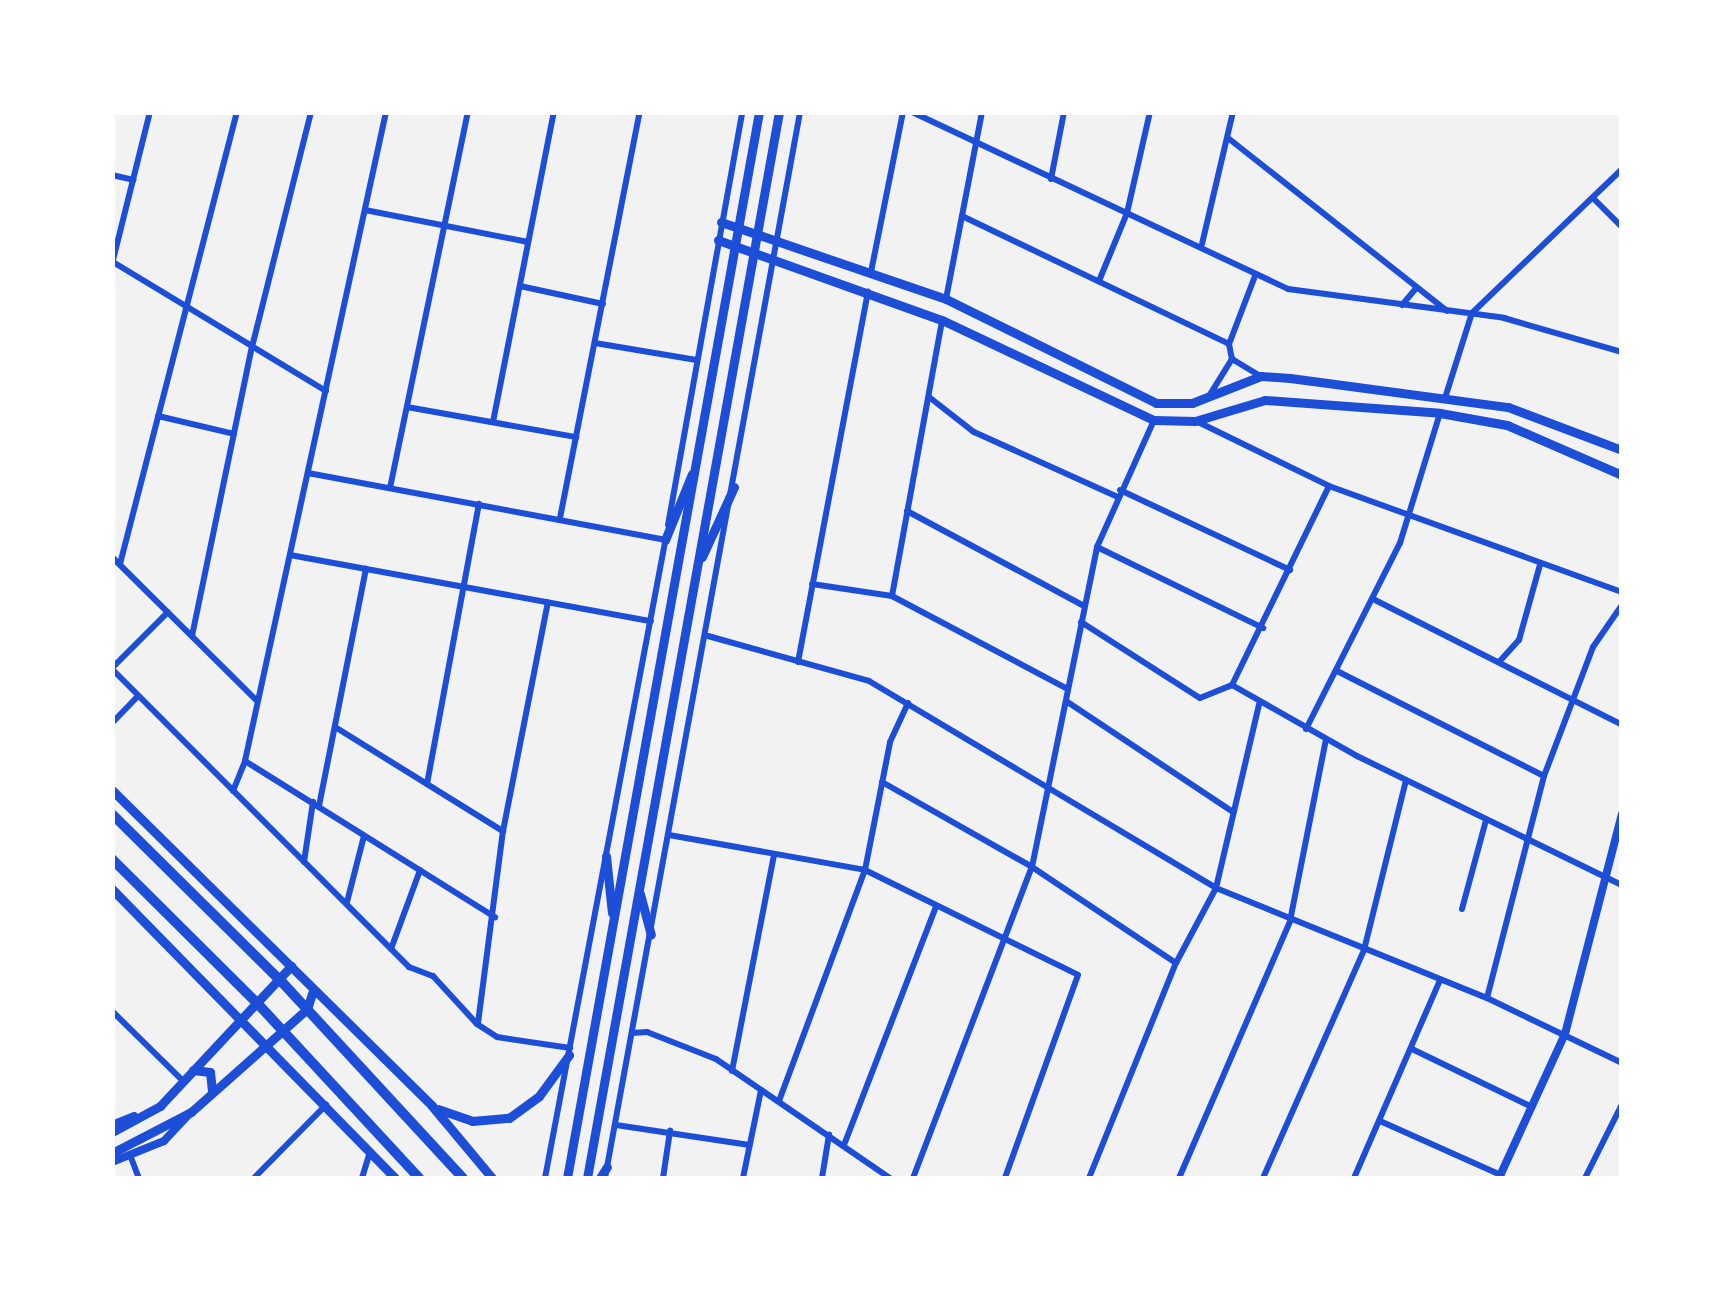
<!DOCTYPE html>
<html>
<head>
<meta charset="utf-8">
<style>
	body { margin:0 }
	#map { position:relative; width:1734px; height:1291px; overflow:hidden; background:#f2f2f2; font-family:"Fira Sans",sans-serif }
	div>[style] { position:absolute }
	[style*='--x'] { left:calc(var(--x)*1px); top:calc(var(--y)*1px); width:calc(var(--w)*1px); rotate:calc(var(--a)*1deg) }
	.minor>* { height:6px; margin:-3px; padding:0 3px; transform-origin:3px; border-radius:3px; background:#1d4ed8 }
	.tertiary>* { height:8px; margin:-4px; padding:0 4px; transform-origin:4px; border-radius:4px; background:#1d4ed8 }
	.secondary>* { height:9px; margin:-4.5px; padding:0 4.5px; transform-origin:4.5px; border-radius:4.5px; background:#1d4ed8 }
	.primary>* { height:9px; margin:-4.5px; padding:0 4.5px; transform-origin:4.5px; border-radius:4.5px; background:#1d4ed8 }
	.trunk>* { height:10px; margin:-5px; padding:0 5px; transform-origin:5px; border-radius:5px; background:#1d4ed8 }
	span { translate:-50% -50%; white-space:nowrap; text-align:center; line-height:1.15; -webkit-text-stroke:8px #fff; paint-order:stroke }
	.frame { position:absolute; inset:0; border:115px solid #fff; pointer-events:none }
</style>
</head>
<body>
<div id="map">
	<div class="minor">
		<div style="--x:386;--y:112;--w:664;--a:102.26"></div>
		<div style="--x:245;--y:761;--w:295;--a:32"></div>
		<div style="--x:912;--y:112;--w:416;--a:25.2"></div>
		<div style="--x:1288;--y:289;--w:218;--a:7.6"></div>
		<div style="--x:1504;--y:318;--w:123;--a:16.1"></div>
		<div style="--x:1228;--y:138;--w:279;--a:38.3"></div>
		<div style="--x:112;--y:175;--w:22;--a:13"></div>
		<div style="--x:1051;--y:179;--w:68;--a:-79"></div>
		<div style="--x:1594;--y:199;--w:40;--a:45"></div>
		<div style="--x:365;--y:210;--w:166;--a:11.1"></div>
		<div style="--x:962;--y:216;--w:296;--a:25.6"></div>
		<div style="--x:1202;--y:244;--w:136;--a:-76.8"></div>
		<div style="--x:113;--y:262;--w:249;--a:31.2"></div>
		<div style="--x:112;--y:264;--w:157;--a:-76"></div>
		<div style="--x:871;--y:272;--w:163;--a:-78.7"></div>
		<div style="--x:1255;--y:276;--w:73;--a:110.9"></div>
		<div style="--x:1229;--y:344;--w:15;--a:79"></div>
		<div style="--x:1232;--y:359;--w:33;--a:31"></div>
		<div style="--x:1099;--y:281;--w:74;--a:-67.6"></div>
		<div style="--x:1127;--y:213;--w:104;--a:-77.2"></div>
		<div style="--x:520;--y:286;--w:85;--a:12.2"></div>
		<div style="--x:946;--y:299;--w:190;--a:-79.1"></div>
		<div style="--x:1402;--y:305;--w:23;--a:-50"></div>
		<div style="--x:595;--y:343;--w:103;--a:9.5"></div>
		<div style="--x:1209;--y:396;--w:44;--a:-58.1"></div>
		<div style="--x:929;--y:397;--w:57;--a:37.9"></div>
		<div style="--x:974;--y:432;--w:156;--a:24.3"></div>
		<div style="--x:1445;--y:398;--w:89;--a:-72.4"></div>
		<div style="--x:1472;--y:313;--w:208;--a:-43.8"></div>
		<div style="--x:407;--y:407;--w:172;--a:10.1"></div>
		<div style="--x:158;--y:416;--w:78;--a:13.3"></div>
		<div style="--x:1196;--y:421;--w:148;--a:26"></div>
		<div style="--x:1329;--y:486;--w:312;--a:19.9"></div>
		<div style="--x:493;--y:422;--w:316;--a:-78.9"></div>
		<div style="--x:308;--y:473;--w:363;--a:10.6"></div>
		<div style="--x:390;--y:488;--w:384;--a:-78.3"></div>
		<div style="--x:1120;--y:490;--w:188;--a:25.2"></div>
		<div style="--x:907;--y:511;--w:201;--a:28.2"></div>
		<div style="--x:560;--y:518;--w:414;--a:-78.9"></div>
		<div style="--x:668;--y:525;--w:420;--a:-79.8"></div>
		<div style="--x:1097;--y:547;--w:185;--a:26"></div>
		<div style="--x:290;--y:555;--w:367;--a:10.4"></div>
		<div style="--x:112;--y:557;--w:204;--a:44.8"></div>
		<div style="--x:120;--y:564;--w:467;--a:-75.5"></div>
		<div style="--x:812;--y:584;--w:81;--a:8.5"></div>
		<div style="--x:892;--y:596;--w:199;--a:27.9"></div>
		<div style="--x:892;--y:596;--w:280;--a:-79.7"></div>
		<div style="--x:1375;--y:600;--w:277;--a:26.8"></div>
		<div style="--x:1081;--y:622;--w:141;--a:32.6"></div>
		<div style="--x:1200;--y:698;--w:35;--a:-22"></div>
		<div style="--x:1232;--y:685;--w:221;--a:-64"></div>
		<div style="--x:192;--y:636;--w:295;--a:-78.3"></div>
		<div style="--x:252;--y:347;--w:242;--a:-75.9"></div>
		<div style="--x:708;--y:636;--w:167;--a:15.6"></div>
		<div style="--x:869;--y:681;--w:404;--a:30.8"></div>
		<div style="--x:1216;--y:888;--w:292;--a:22.1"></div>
		<div style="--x:1487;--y:998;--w:150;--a:25.7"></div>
		<div style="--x:798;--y:662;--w:377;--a:-79.3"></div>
		<div style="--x:1499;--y:662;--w:30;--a:-48"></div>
		<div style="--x:1519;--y:640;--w:78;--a:-74.4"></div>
		<div style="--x:112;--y:668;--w:79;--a:-45"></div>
		<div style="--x:112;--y:669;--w:421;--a:45.1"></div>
		<div style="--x:409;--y:967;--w:26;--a:21"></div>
		<div style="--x:433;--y:976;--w:65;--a:47.5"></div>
		<div style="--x:477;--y:1024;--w:24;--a:33"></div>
		<div style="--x:497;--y:1037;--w:74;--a:8.6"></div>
		<div style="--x:1337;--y:671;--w:232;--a:26.9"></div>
		<div style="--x:1232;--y:685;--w:144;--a:29.6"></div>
		<div style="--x:1357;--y:756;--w:295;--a:26"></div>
		<div style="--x:1066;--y:701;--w:201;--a:33.6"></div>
		<div style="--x:112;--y:723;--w:37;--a:-46"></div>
		<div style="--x:335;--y:727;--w:198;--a:31.8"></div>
		<div style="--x:1306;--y:729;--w:208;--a:-63.2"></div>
		<div style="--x:1400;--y:543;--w:136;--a:-72.9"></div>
		<div style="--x:882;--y:782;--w:172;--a:29.5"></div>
		<div style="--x:1032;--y:867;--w:173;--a:33.7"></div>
		<div style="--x:427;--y:784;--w:285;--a:-79.5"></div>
		<div style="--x:233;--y:791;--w:32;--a:-68"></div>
		<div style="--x:319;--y:806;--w:242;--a:-78.8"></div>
		<div style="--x:669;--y:835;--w:199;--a:10.1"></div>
		<div style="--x:865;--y:870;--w:237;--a:26.2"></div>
		<div style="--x:1078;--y:975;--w:216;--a:109.8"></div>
		<div style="--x:304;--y:862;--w:61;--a:-81.5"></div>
		<div style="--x:347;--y:902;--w:68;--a:-75.6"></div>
		<div style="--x:1462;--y:909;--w:92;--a:-74.9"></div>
		<div style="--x:391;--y:949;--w:84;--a:-69.8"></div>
		<div style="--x:1487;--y:998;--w:229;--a:-75.6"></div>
		<div style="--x:1544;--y:776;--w:138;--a:-69.2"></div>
		<div style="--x:1593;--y:647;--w:51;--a:-55.4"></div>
		<div style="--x:112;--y:1011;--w:100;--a:44.6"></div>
		<div style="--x:478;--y:1023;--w:194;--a:-82.6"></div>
		<div style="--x:503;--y:831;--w:233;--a:-78.9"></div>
		<div style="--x:632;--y:1033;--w:15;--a:-4"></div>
		<div style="--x:647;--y:1032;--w:74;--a:21.4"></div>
		<div style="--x:716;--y:1059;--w:211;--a:34.4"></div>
		<div style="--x:1412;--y:1049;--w:133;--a:25.8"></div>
		<div style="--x:732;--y:1071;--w:221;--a:-79"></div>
		<div style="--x:779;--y:1101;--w:246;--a:-69.6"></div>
		<div style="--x:865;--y:870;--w:130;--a:-78.9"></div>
		<div style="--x:890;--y:742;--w:43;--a:-65.2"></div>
		<div style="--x:1380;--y:1121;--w:133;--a:24.1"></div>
		<div style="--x:616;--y:1125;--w:135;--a:8.5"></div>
		<div style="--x:844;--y:1145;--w:255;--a:-68.9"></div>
		<div style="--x:130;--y:1155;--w:25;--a:69"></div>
		<div style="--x:254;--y:1178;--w:103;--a:-45.4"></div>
		<div style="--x:362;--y:1178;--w:28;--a:-73"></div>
		<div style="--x:545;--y:1178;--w:652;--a:-79.31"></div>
		<div style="--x:605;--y:1178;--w:1084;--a:-79.63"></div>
		<div style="--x:663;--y:1178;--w:48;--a:-81.5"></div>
		<div style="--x:743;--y:1178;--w:90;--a:-78.4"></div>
		<div style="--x:822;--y:1178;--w:44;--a:-80.8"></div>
		<div style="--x:913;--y:1178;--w:333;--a:-69.1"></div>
		<div style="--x:1032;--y:867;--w:327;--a:-78.5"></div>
		<div style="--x:1097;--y:547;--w:139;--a:-65.8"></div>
		<div style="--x:1089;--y:1178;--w:232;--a:-68"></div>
		<div style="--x:1176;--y:963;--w:85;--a:-61.9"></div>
		<div style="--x:1216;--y:888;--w:189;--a:-76.8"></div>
		<div style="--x:1179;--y:1178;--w:280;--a:-66.6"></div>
		<div style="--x:1290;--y:921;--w:185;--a:-78.8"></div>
		<div style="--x:1263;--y:1178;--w:249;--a:-66.1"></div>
		<div style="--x:1364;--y:950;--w:175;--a:-76.1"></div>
		<div style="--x:1354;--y:1178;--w:216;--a:-66.5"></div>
		<div style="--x:1585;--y:1178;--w:83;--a:-63.4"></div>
	</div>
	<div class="tertiary">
		<div style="--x:112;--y:1125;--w:24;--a:-22"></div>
		<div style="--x:112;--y:1162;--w:56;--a:-22"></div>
		<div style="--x:164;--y:1141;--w:40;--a:-47"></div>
		<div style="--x:1499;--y:1178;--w:158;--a:-65.4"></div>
		<div style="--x:1565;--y:1034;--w:227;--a:-75.5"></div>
	</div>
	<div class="secondary">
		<div style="--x:721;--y:222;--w:238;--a:18.9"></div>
		<div style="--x:946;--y:299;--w:234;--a:26.3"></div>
		<div style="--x:1156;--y:403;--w:36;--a:0"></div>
		<div style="--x:1192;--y:403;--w:74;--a:-21.4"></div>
		<div style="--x:1261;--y:376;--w:29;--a:4"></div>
		<div style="--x:1290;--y:378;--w:220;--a:7.6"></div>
		<div style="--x:1508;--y:407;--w:122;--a:20.7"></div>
		<div style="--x:718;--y:240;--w:238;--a:19.7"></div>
		<div style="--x:942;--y:320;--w:234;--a:25.3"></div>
		<div style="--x:1154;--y:420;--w:41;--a:1.4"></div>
		<div style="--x:1195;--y:421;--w:73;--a:-16.7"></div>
		<div style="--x:1265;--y:400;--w:175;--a:4.2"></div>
		<div style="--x:1440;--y:413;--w:68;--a:10.2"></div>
		<div style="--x:1507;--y:425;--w:125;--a:23.5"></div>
		<div style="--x:112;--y:790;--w:450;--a:44.6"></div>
		<div style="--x:432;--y:1106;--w:94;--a:50.2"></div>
		<div style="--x:112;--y:889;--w:404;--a:45.6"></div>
		<div style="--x:193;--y:1070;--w:17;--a:7"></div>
		<div style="--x:210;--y:1072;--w:19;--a:84"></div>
		<div style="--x:438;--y:1109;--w:36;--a:19"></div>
		<div style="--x:472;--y:1121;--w:37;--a:-5"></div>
		<div style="--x:509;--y:1118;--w:37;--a:-36"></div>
		<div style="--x:539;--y:1096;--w:51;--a:-53.8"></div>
		<div style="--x:112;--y:1132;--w:55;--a:-28.4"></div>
		<div style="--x:160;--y:1106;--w:192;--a:-46.9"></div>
		<div style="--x:112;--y:1153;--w:89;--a:-27.4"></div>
		<div style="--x:191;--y:1112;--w:155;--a:-41.6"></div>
		<div style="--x:307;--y:1009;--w:20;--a:-72"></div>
	</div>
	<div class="primary">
		<div style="--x:665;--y:540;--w:71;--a:-67.8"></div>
		<div style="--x:702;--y:557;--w:77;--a:-65.4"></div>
		<div style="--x:606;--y:856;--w:57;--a:84"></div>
		<div style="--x:640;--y:894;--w:42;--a:75"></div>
		<div style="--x:567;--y:1178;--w:1083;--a:-79.79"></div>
		<div style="--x:587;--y:1178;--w:1083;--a:-79.79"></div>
		<div style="--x:600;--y:1178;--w:13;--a:-58"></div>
	</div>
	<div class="trunk">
		<div style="--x:112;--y:814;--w:238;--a:44.7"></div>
		<div style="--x:281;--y:981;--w:268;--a:47.3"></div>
		<div style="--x:112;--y:859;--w:206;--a:44.8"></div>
		<div style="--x:258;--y:1004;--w:237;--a:47.2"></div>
	</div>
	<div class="frame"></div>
</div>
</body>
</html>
